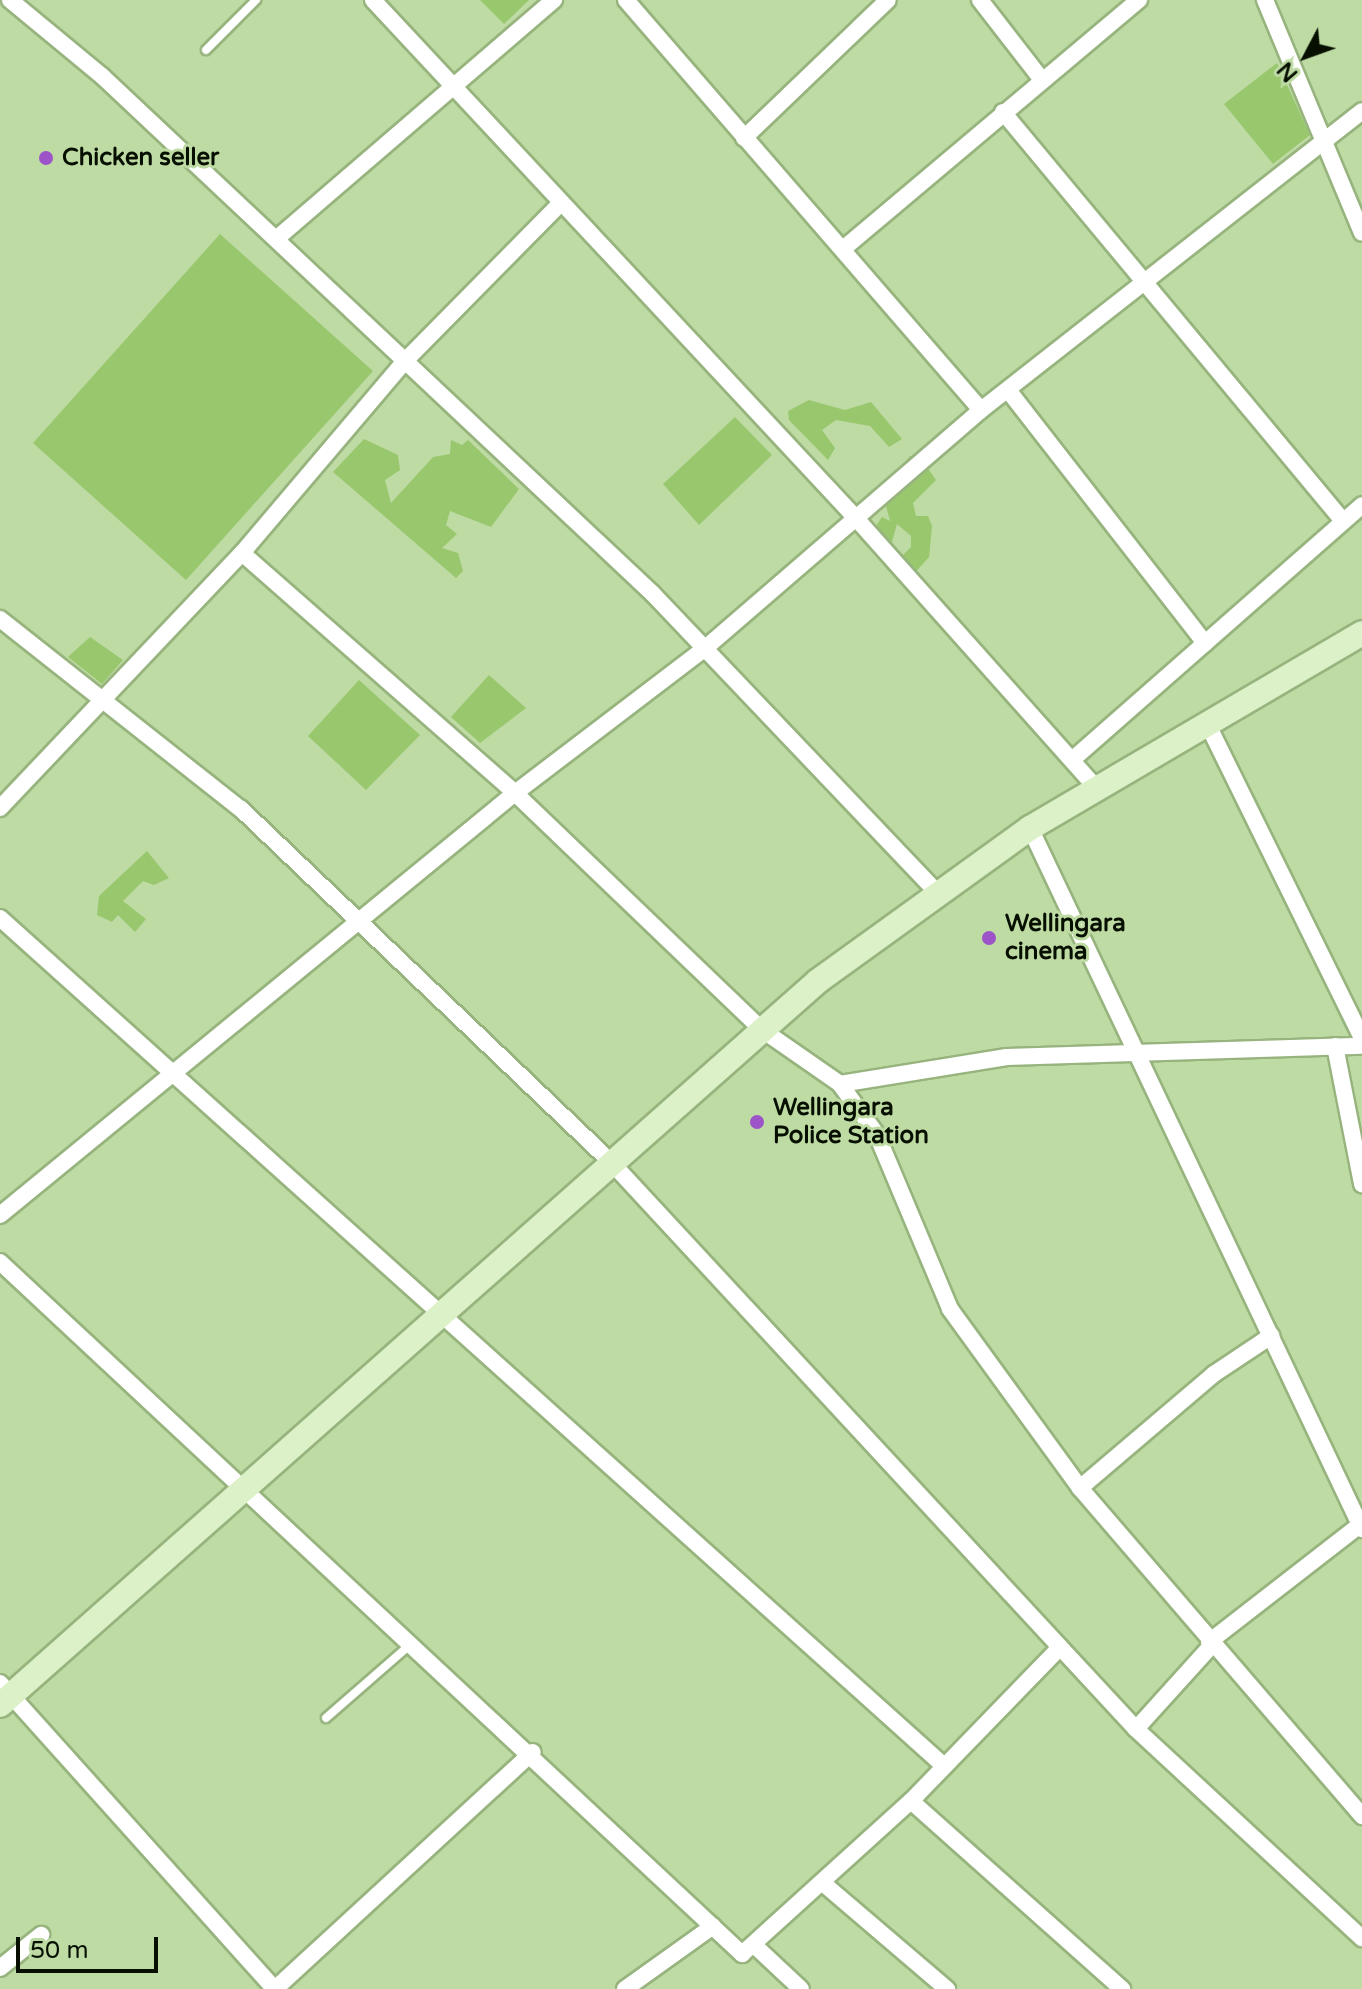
<!DOCTYPE html>
<html>
<head>
<meta charset="utf-8">
<style>
	body { margin:0 }
	#map { position:relative; width:1362px; height:1989px; overflow:hidden; background:#bedba4; font-family:"Varela Round",sans-serif }
	div>[style] { position:absolute }
	[style*='--x'] { left:calc(var(--x)*1px); top:calc(var(--y)*1px); width:calc(var(--w)*1px); rotate:calc(var(--a)*1deg) }
	.green>* { inset:0; background:#99c76e }
	.roads { filter:drop-shadow(2px 0 #97b47e) drop-shadow(-2px 0 #97b47e) drop-shadow(0 2px #97b47e) drop-shadow(0 -2px #97b47e) }
	.lane>* { height:8px; margin:-4px; padding:0 4px; transform-origin:4px; border-radius:4px; background:#fff }
	.street>* { height:16px; margin:-8px; padding:0 8px; transform-origin:8px; border-radius:8px; background:#fff }
	.secondary>* { height:24px; margin:-12px; padding:0 12px; transform-origin:12px; border-radius:12px; background:#ddf1c8 }
	.dots>* { width:22px; height:22px; translate:-50% -50%; box-sizing:border-box; border:4px solid #bedba4; border-radius:50% }
	span { translate:-50% -50%; white-space:nowrap; text-align:center; line-height:1.15; -webkit-text-stroke:6px #bedba4; paint-order:stroke }
	.poi-label { font-size:24px; color:#060f00; font-weight:700 }
	.left { translate:0 -50%; text-align:left }
	.north { position:absolute; left:1266px; top:16px; width:80px; height:80px; -webkit-text-stroke:6px #bedba4; paint-order:stroke; rotate:229deg; font-size:22px; font-weight:700; line-height:32px; text-align:center; color:#060f00 }
	.north::after { content:''; display:block; margin:auto; width:28px; height:36px; background:#060f00; clip-path:polygon(50% 0,100% 100%,50% 72%,0 100%) }
	.scale { position:absolute; left:16px; top:1937px; width:142px; height:36px; box-sizing:border-box; border:4px solid #060f00; border-top:0; padding-left:10px; font-size:24px; line-height:28px; white-space:nowrap; color:#060f00; -webkit-text-stroke:6px #bedba4; paint-order:stroke }
</style>
</head>
<body>
<div id="map">
	<div class="green">
		<div style="clip-path:polygon(480px 0,529px 0,504px 24px)"></div>
		<div style="clip-path:polygon(1277px 63px,1310px 135px,1273px 164px,1224px 104px)"></div>
		<div style="clip-path:polygon(220px 234px,373px 371px,186px 580px,33px 443px)"></div>
		<div style="clip-path:polygon(809px 400px,845px 410px,871px 402px,902px 439px,889px 447px,870px 426px,836px 420px,822px 430px,835px 448px,828px 460px,789px 420px,788px 411px)"></div>
		<div style="clip-path:polygon(735px 417px,772px 455px,699px 525px,663px 484px)"></div>
		<div style="clip-path:polygon(364px 439px,398px 455px,400px 470px,385px 480px,391px 503px,433px 457px,450px 454px,451px 440px,462px 445px,468px 440px,519px 489px,491px 527px,450px 511px,446px 525px,457px 534px,442px 548px,458px 553px,463px 571px,456px 578px,333px 472px)"></div>
		<div style="clip-path:polygon(910px 456px,920px 457px,936px 480px,913px 503px,916px 516px,928px 516px,932px 526px,929px 557px,912px 576px,899px 559px,911px 547px,911px 536px,897px 524px,890px 549px,876px 526px,882px 517px,890px 521px,885px 502px,898px 493px,891px 480px)"></div>
		<div style="clip-path:polygon(90px 637px,123px 660px,102px 684px,68px 657px)"></div>
		<div style="clip-path:polygon(489px 675px,526px 708px,480px 743px,451px 717px)"></div>
		<div style="clip-path:polygon(359px 680px,420px 735px,366px 790px,308px 736px)"></div>
		<div style="clip-path:polygon(147px 851px,169px 878px,154px 885px,143px 881px,123px 901px,146px 919px,135px 932px,118px 915px,112px 922px,97px 915px,99px 896px)"></div>
	</div>
	<div class="roads">
		<div class="lane">
			<div style="--x:206;--y:50;--w:71;--a:-45"></div>
			<div style="--x:326;--y:1718;--w:114;--a:-41.1"></div>
		</div>
		<div class="street">
			<div style="--x:10;--y:0;--w:119;--a:39.6"></div>
			<div style="--x:102;--y:76;--w:755;--a:43.23"></div>
			<div style="--x:652;--y:593;--w:410;--a:46.4"></div>
			<div style="--x:373;--y:0;--w:705;--a:47.01"></div>
			<div style="--x:854;--y:516;--w:367;--a:48.3"></div>
			<div style="--x:626;--y:0;--w:542;--a:49.11"></div>
			<div style="--x:980;--y:0;--w:101;--a:52.2"></div>
			<div style="--x:1265;--y:0;--w:252;--a:67.4"></div>
			<div style="--x:1003;--y:112;--w:532;--a:50.26"></div>
			<div style="--x:744;--y:138;--w:199;--a:-43.8"></div>
			<div style="--x:276;--y:239;--w:367;--a:-40.7"></div>
			<div style="--x:843;--y:249;--w:387;--a:-40.1"></div>
			<div style="--x:1008;--y:390;--w:321;--a:52.1"></div>
			<div style="--x:242;--y:553;--w:363;--a:41.3"></div>
			<div style="--x:515;--y:793;--w:341;--a:43.8"></div>
			<div style="--x:761;--y:1029;--w:96;--a:34.8"></div>
			<div style="--x:840;--y:1084;--w:169;--a:-9.2"></div>
			<div style="--x:1007;--y:1057;--w:355;--a:-1.8"></div>
			<div style="--x:0;--y:619;--w:307;--a:38.3"></div>
			<div style="--x:241;--y:809;--w:513;--a:43.66"></div>
			<div style="--x:612;--y:1163;--w:771;--a:47.21"></div>
			<div style="--x:1136;--y:1729;--w:308;--a:42.8"></div>
			<div style="--x:1208;--y:725;--w:349;--a:63.8"></div>
			<div style="--x:1072;--y:760;--w:386;--a:-41.3"></div>
			<div style="--x:0;--y:808;--w:352;--a:-46.5"></div>
			<div style="--x:242;--y:553;--w:252;--a:-49.7"></div>
			<div style="--x:405;--y:361;--w:219;--a:-45.4"></div>
			<div style="--x:1030;--y:828;--w:776;--a:64.66"></div>
			<div style="--x:0;--y:918;--w:1269;--a:41.93"></div>
			<div style="--x:1335;--y:1046;--w:141;--a:78.9"></div>
			<div style="--x:840;--y:1084;--w:63;--a:54"></div>
			<div style="--x:877;--y:1135;--w:189;--a:67.2"></div>
			<div style="--x:950;--y:1309;--w:221;--a:54"></div>
			<div style="--x:1080;--y:1488;--w:433;--a:49.3"></div>
			<div style="--x:0;--y:1215;--w:666;--a:-39.33"></div>
			<div style="--x:515;--y:793;--w:236;--a:-37.3"></div>
			<div style="--x:703;--y:650;--w:367;--a:-40.8"></div>
			<div style="--x:981;--y:410;--w:484;--a:-38.1"></div>
			<div style="--x:0;--y:1262;--w:1015;--a:43"></div>
			<div style="--x:742;--y:1954;--w:228;--a:-42.2"></div>
			<div style="--x:911;--y:1801;--w:214;--a:-45.9"></div>
			<div style="--x:1080;--y:1488;--w:176;--a:-40.4"></div>
			<div style="--x:1214;--y:1374;--w:69;--a:-33.7"></div>
			<div style="--x:1209;--y:1642;--w:191;--a:-37.8"></div>
			<div style="--x:0;--y:1683;--w:411;--a:48.1"></div>
			<div style="--x:1136;--y:1729;--w:113;--a:-47.9"></div>
			<div style="--x:911;--y:1801;--w:283;--a:41.7"></div>
			<div style="--x:824;--y:1884;--w:162;--a:40.5"></div>
			<div style="--x:754;--y:1945;--w:64;--a:43.1"></div>
			<div style="--x:0;--y:1968;--w:53;--a:-38.8"></div>
			<div style="--x:275;--y:1989;--w:350;--a:-42.6"></div>
			<div style="--x:625;--y:1989;--w:108;--a:-35.6"></div>
		</div>
		<div class="secondary">
			<div style="--x:0;--y:1705;--w:1092;--a:-41.51"></div>
			<div style="--x:818;--y:981;--w:261;--a:-35.8"></div>
			<div style="--x:1030;--y:828;--w:385;--a:-30.4"></div>
		</div>
	</div>
	<div class="dots">
		<div style="left:46px;top:158px;background:#9d54c8"></div>
		<div style="left:989px;top:938px;background:#9d54c8"></div>
		<div style="left:757px;top:1122px;background:#9d54c8"></div>
	</div>
	<div class="poi-label">
		<span class="left" style="left:62px;top:158px">Chicken seller</span>
		<span class="left" style="left:1005px;top:938px">Wellingara<br>cinema</span>
		<span class="left" style="left:773px;top:1122px">Wellingara<br>Police Station</span>
	</div>
	<div class="north">N</div>
	<div class="scale">50 m</div>
</div>
</body>
</html>
